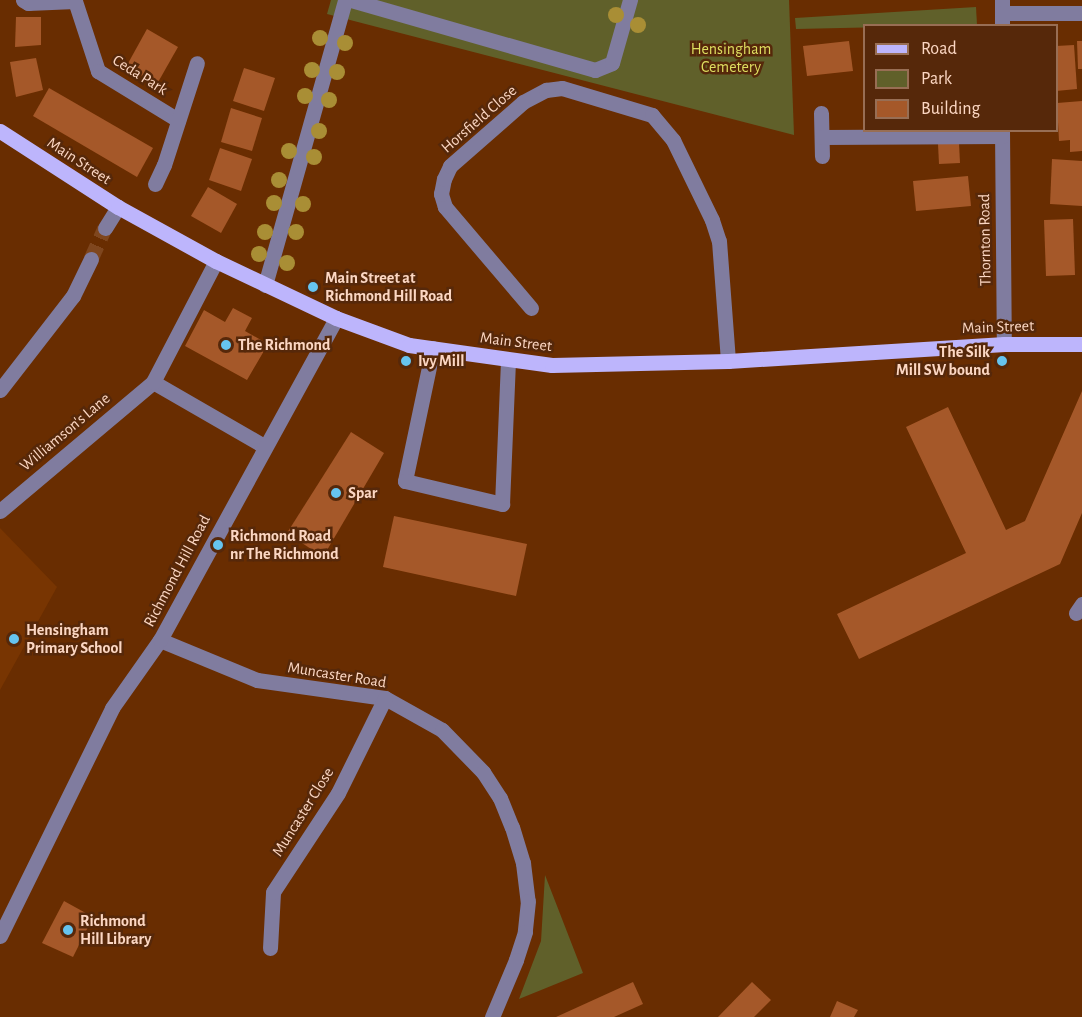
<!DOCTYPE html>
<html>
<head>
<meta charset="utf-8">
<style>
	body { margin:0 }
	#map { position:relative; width:1082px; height:1017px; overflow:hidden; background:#692d01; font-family:"Alegreya Sans",sans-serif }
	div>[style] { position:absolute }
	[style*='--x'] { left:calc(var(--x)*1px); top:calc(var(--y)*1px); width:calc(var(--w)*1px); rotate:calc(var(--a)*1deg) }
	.built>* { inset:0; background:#783502 }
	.green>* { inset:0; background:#60602a }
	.building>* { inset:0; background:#a55829 }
	.minor-tunnel>* { height:15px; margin-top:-7.5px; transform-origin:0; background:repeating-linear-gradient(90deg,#7f461e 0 15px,transparent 0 23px) }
	.minor>* { height:15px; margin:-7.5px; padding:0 7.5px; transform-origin:7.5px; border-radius:7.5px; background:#807c9f }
	.major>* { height:15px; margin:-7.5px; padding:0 7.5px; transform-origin:7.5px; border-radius:7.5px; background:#bdb5fc }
	.trees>* { width:16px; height:16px; margin:-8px; border-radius:50%; background:#a98e35 }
	.dots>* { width:16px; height:16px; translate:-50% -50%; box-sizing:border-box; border:3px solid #56280a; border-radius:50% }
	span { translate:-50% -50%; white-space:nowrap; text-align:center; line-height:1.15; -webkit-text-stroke:5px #56280a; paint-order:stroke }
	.park-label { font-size:16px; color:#dede60 }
	.street-label { font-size:16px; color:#fcd7c3 }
	.poi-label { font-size:16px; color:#fcd7c3; font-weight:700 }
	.left { translate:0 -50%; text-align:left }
	.right { translate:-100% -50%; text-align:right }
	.legend { position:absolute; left:863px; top:24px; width:195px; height:108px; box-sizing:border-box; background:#56280a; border:2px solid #986e54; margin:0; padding:8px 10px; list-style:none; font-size:18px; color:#fcd7c3 }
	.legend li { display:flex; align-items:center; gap:12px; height:30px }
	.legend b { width:30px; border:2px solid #986e54 }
</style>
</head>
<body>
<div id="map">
	<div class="built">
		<div style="clip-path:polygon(0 528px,57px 587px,0 690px)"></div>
	</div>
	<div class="green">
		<div style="clip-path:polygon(331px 0,789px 0,794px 135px,327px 14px)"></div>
		<div style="clip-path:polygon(976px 7px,977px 25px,796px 29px,795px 18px)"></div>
		<div style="clip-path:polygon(545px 875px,583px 973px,519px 999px,541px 941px)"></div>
	</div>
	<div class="building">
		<div style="clip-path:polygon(16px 17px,41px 17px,41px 45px,15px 47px)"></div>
		<div style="clip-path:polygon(147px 29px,178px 47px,157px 84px,126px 67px)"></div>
		<div style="clip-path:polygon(849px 41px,853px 71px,807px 76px,803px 46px)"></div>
		<div style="clip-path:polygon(1077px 41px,1082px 41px,1082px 69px,1078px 69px)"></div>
		<div style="clip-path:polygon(1074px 45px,1077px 89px,1056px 91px,1056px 46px)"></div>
		<div style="clip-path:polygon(36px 58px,43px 90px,16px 97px,10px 62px)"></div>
		<div style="clip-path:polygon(244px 68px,275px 78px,264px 111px,233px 101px)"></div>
		<div style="clip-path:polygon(49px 88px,153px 148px,137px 177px,33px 116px)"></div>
		<div style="clip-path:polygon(1082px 101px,1082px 151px,1070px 152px,1070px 140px,1059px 141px,1057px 103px)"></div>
		<div style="clip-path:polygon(231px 108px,262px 118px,252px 151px,221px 142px)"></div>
		<div style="clip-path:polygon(959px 143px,960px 163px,939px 164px,938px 144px)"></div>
		<div style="clip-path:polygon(220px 148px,252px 159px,241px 191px,209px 180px)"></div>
		<div style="clip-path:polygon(1052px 159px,1082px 161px,1082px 206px,1050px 204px)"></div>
		<div style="clip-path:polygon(968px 176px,971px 206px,916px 211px,913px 181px)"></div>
		<div style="clip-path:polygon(208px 187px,237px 204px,221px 233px,191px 216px)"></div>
		<div style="clip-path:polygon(1073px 219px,1075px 275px,1046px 276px,1044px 220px)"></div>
		<div style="clip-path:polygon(233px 308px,252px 318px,245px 331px,268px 344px,247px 380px,185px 346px,204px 310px,225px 322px)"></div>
		<div style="clip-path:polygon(1082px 391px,1082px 513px,1060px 564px,859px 659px,837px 614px,966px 553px,906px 427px,948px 407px,1006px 530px,1025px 521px)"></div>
		<div style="clip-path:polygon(351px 432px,384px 453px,323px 557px,287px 533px)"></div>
		<div style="clip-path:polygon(394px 516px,527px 544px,516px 596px,383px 567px)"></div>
		<div style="clip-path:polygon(64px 901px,93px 917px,73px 957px,42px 943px)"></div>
		<div style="clip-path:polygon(633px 982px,643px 1004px,614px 1017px,556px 1017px)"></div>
		<div style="clip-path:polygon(752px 982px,771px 1000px,754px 1017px,718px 1017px)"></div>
		<div style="clip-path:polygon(837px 1001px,858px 1010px,854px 1017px,830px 1017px)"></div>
	</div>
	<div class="minor-tunnel">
		<div style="--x:91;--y:259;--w:34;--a:-66"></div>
	</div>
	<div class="minor">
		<div style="--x:23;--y:0;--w:6;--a:31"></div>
		<div style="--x:28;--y:3;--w:47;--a:-2.4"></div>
		<div style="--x:75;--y:1;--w:74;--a:71.8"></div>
		<div style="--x:98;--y:71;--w:94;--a:31.5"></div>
		<div style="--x:351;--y:0;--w:254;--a:16"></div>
		<div style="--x:595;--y:70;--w:18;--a:-22"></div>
		<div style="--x:612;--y:63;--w:66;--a:-74.1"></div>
		<div style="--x:1002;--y:0;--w:26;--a:90"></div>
		<div style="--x:1002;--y:13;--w:80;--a:0"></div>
		<div style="--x:821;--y:113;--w:43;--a:88.7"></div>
		<div style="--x:1002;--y:130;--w:214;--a:89.5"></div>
		<div style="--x:822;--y:137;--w:180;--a:-0.3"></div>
		<div style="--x:155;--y:184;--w:21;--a:-65"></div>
		<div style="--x:164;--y:165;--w:107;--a:-72.1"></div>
		<div style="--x:105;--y:228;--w:25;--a:-58"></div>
		<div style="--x:265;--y:285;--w:296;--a:-74.3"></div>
		<div style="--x:531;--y:308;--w:133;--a:-130.4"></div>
		<div style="--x:445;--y:207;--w:14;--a:-107"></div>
		<div style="--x:441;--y:194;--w:15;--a:-79"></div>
		<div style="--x:444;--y:179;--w:14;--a:-65"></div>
		<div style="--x:450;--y:166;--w:97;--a:-41.2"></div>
		<div style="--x:523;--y:102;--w:26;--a:-28"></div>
		<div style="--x:546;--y:90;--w:16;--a:-7"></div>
		<div style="--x:562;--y:88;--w:94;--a:16.7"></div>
		<div style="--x:652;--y:115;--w:33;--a:50"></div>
		<div style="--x:673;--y:140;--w:89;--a:64"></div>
		<div style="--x:712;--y:220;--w:22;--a:72"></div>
		<div style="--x:719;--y:241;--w:120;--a:85.7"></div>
		<div style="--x:433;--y:348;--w:136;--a:101.9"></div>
		<div style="--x:405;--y:481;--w:100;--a:13.3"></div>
		<div style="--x:502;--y:504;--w:144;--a:-87.6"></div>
		<div style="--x:153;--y:382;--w:128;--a:30"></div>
		<div style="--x:0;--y:390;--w:119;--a:-52.2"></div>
		<div style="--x:73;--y:296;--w:41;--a:-64.1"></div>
		<div style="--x:0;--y:511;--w:200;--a:-40.1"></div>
		<div style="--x:153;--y:382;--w:136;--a:-62.5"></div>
		<div style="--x:1076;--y:613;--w:11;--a:-56"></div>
		<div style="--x:160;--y:640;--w:105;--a:22.4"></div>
		<div style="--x:257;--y:680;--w:129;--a:8"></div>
		<div style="--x:385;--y:698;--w:65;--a:29.3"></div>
		<div style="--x:442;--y:730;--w:59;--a:45.7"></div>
		<div style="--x:483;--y:772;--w:31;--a:57"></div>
		<div style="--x:500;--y:798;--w:31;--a:68"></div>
		<div style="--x:512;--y:827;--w:38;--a:73"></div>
		<div style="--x:523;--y:863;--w:38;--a:83"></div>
		<div style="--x:528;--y:901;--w:31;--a:96"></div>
		<div style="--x:525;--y:932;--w:29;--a:108"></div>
		<div style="--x:516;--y:960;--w:62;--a:112.8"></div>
		<div style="--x:0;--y:936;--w:254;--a:-63.8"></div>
		<div style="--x:112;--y:708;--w:83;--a:-54.8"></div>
		<div style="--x:160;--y:640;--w:367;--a:-61.3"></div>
		<div style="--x:270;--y:948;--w:56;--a:-86.9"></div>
		<div style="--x:273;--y:892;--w:118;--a:-56.7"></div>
		<div style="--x:338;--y:793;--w:106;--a:-63.7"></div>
	</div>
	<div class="major">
		<div style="--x:0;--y:131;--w:140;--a:32.8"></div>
		<div style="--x:118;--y:207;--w:112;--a:28.9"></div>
		<div style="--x:216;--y:261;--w:133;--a:25.4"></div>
		<div style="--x:336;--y:318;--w:78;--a:20.3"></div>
		<div style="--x:409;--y:345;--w:144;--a:8"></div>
		<div style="--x:552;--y:365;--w:176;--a:-1.3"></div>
		<div style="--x:728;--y:361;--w:277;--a:-3.5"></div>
		<div style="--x:1004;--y:344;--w:78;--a:0"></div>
	</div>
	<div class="trees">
		<div style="left:616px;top:15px"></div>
		<div style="left:638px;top:25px"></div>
		<div style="left:320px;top:38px"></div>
		<div style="left:345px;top:43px"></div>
		<div style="left:312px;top:70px"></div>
		<div style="left:337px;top:72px"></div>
		<div style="left:305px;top:96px"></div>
		<div style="left:329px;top:100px"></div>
		<div style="left:319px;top:131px"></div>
		<div style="left:289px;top:151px"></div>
		<div style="left:314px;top:157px"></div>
		<div style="left:279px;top:180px"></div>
		<div style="left:274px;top:203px"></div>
		<div style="left:303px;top:204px"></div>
		<div style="left:265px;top:232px"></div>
		<div style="left:296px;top:232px"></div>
		<div style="left:259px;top:254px"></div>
		<div style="left:287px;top:263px"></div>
	</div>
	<div class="dots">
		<div style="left:313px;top:287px;background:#66c4ef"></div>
		<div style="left:226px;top:345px;background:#66c4ef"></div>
		<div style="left:406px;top:361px;background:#66c4ef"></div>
		<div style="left:1002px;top:361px;background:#66c4ef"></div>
		<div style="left:336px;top:493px;background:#66c4ef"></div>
		<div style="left:218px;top:545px;background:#66c4ef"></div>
		<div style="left:14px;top:639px;background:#66c4ef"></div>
		<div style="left:68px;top:930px;background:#66c4ef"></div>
	</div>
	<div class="park-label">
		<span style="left:731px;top:58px">Hensingham<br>Cemetery</span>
	</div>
	<div class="street-label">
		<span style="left:140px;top:75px;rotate:32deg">Ceda Park</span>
		<span style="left:479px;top:119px;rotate:-41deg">Horsfield Close</span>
		<span style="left:79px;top:161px;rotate:33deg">Main Street</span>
		<span style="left:985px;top:240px;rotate:-91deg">Thornton Road</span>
		<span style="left:998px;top:327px;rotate:-2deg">Main Street</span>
		<span style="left:516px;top:342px;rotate:7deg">Main Street</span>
		<span style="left:65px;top:432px;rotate:-40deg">Williamson's Lane</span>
		<span style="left:177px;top:571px;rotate:-62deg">Richmond Hill Road</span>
		<span style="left:337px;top:675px;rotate:9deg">Muncaster Road</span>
		<span style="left:303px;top:812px;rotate:-58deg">Muncaster Close</span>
	</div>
	<div class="poi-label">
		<span class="left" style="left:325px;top:287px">Main Street at<br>Richmond Hill Road</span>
		<span class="left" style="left:238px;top:345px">The Richmond</span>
		<span class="right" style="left:990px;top:361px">The Silk<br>Mill SW bound</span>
		<span class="left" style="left:418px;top:361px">Ivy Mill</span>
		<span class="left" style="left:348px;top:493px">Spar</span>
		<span class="left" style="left:230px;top:545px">Richmond Road<br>nr The Richmond</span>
		<span class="left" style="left:26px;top:639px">Hensingham<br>Primary School</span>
		<span class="left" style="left:80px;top:930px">Richmond<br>Hill Library</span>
	</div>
	<ul class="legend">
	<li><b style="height:8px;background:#bdb5fc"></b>Road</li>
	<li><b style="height:16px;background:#60602a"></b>Park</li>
	<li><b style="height:16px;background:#a55829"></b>Building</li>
	</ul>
</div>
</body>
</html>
